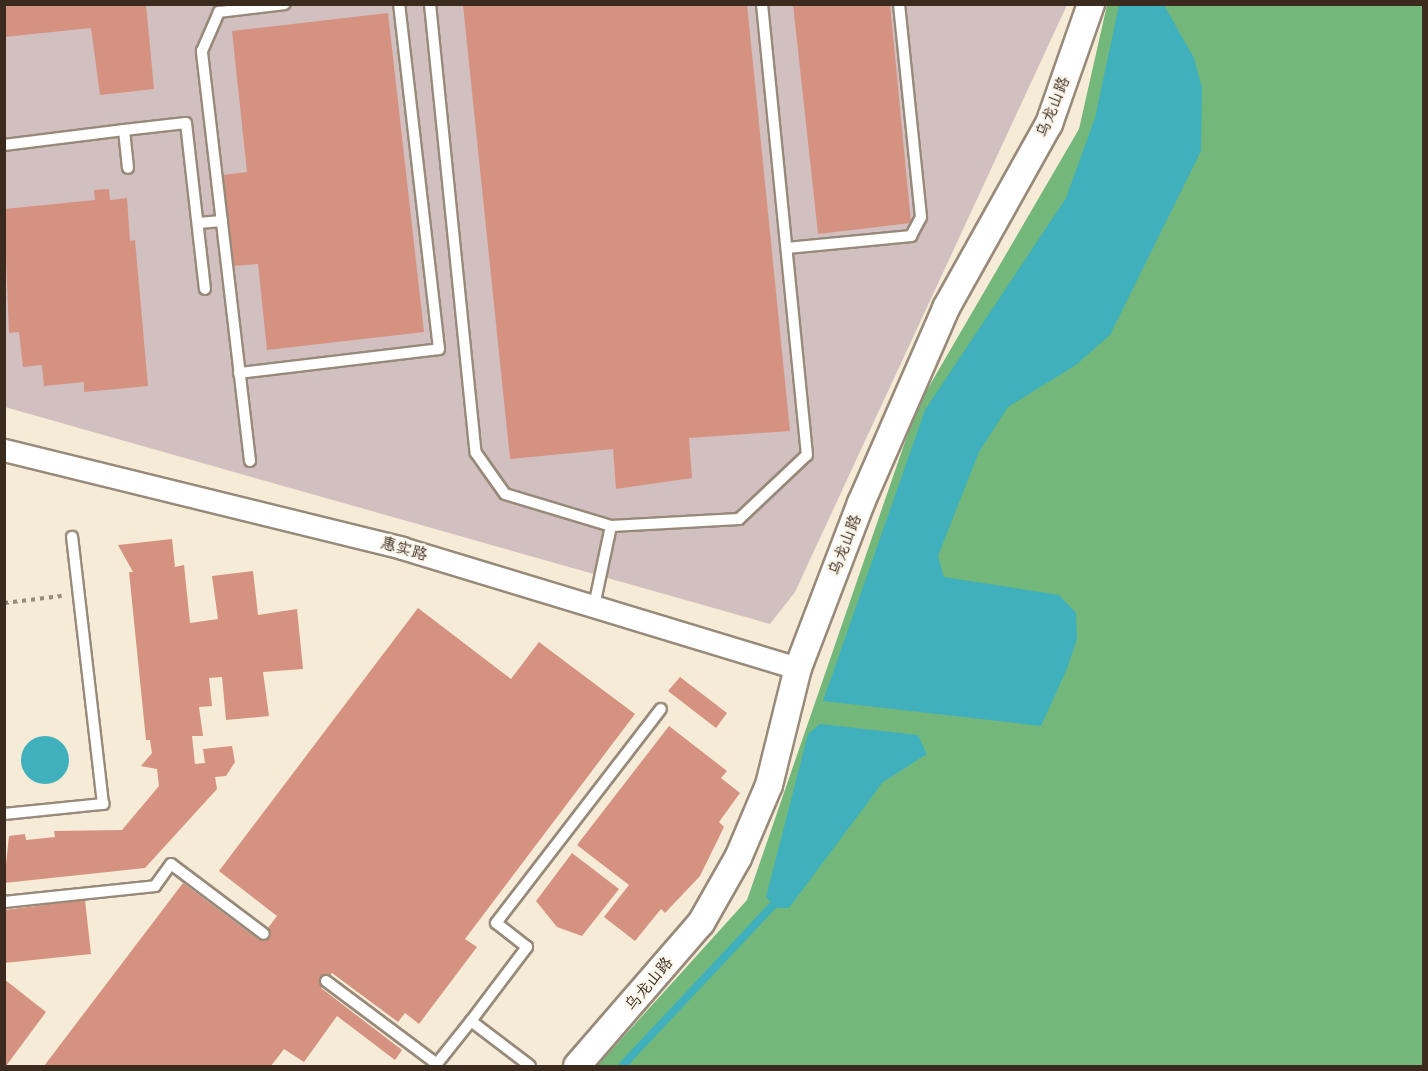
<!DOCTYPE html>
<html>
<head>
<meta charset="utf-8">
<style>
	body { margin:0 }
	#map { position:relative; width:1428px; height:1071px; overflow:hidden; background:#f6ebd6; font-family:"Shantell Sans","LXGW WenKai TC",sans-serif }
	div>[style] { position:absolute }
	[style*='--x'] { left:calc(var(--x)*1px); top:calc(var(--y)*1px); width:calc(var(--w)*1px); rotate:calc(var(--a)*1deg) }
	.industrial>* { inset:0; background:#d2bfc0 }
	.forest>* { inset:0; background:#74b77a }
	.water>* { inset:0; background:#41b0bd }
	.round { border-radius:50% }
	.stream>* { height:8px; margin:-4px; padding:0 4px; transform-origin:4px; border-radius:4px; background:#41b0bd }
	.building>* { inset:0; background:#d59280 }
	.path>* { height:4px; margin-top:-2px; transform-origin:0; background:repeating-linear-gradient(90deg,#988a7a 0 4.5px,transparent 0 9px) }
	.roads { filter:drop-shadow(2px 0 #988a7a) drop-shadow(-2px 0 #988a7a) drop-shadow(0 2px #988a7a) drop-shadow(0 -2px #988a7a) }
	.service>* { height:10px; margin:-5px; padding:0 5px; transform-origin:5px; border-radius:5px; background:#fff }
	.minor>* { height:21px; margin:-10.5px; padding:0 10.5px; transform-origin:10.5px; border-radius:10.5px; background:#fff }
	.tertiary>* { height:26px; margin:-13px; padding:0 13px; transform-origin:13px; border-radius:13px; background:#fff }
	span { translate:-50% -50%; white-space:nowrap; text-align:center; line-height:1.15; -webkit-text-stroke:5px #fbf7ec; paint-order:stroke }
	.street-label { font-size:16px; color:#3b2a1e }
	.frame { position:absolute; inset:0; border:6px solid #3b2a1e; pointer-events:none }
</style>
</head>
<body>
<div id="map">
	<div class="industrial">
		<div style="clip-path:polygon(4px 5px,1067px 5px,795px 592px,770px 624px,5px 407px)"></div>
	</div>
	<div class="forest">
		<div style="clip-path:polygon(1107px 5px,1423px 5px,1423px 1066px,597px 1066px,747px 900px,917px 407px,1079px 129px)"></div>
	</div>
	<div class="water">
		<div style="clip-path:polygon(1119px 5px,1164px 5px,1194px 58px,1202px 88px,1201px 151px,1110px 335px,1076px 365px,1008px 407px,979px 452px,938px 556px,944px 577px,1059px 595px,1076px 613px,1077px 639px,1067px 669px,1041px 726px,823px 701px,925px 410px,1066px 198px,1095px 118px)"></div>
		<div style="clip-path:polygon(820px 724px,918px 735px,927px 754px,883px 782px,789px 908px,777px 908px,766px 897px,808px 734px)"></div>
		<div class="round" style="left:21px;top:736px;width:48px;height:48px"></div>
	</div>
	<div class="stream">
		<div style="--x:622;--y:1066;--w:221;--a:-46.8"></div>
	</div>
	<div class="building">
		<div style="clip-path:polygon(4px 4px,146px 4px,154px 89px,100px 95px,91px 28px,4px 37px)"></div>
		<div style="clip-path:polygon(747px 4px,790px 431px,689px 438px,692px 478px,616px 489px,613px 449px,510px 459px,463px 5px)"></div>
		<div style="clip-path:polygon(793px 4px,890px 4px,911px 223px,818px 234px)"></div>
		<div style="clip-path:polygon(388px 13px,424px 332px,267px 350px,258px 264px,233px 266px,223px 175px,247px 172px,232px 31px)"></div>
		<div style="clip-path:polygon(109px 189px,110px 200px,127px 198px,130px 241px,135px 240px,148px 386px,84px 392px,84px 382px,44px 386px,42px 365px,23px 367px,19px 332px,9px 333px,4px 209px,95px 200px,94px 190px)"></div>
		<div style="clip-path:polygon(172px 539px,175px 567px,184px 565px,190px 623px,218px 619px,212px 576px,253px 571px,258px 615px,297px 609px,303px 669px,263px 672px,269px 716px,226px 720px,222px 677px,209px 678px,212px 706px,199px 707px,203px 736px,192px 736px,195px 764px,205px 763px,203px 749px,232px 746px,235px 762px,226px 776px,215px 777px,217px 789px,145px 868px,4px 883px,9px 836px,25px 834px,26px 840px,55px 837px,54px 831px,122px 830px,159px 786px,157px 769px,141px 766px,152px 753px,150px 740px,146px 740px,129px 572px,133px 572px,118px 545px)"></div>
		<div style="clip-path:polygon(418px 608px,511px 679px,539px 642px,635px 714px,465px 939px,477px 947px,419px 1024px,405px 1013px,398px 1022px,332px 973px,321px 988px,402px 1050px,395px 1060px,337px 1016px,304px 1062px,284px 1049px,271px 1066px,44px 1066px,183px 883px,259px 940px,277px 916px,219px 871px)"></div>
		<div style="clip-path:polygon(680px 677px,727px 713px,716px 728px,668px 691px)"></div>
		<div style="clip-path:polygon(669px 726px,727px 771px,721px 778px,740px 793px,719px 822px,724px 827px,700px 876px,665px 913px,661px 909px,635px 941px,604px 917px,629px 885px,577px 845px)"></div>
		<div style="clip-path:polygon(572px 853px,619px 889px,582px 936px,557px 927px,536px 901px)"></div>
		<div style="clip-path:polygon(85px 900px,91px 954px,4px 963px,4px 910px)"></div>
		<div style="clip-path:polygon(4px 979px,46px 1012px,6px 1066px,4px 1066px)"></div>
	</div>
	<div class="path">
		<div style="--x:4;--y:603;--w:58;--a:-6.9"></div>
	</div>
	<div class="roads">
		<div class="service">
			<div style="--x:430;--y:4;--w:451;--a:84.2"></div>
			<div style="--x:476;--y:453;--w:50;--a:54.7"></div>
			<div style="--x:505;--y:494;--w:111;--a:16.8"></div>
			<div style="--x:611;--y:526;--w:82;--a:102"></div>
			<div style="--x:124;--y:130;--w:62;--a:-6.4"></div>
			<div style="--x:186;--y:123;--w:167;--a:83.5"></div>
			<div style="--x:4;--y:145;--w:121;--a:-7.1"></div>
			<div style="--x:124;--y:130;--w:38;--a:84"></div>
			<div style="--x:198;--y:223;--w:24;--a:-5"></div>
			<div style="--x:787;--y:248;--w:125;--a:-5.5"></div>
			<div style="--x:911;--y:236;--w:21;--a:-62"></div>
			<div style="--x:921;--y:217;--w:214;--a:-95.9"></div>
			<div style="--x:239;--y:373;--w:201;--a:-6.8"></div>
			<div style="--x:439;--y:349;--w:347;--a:-96.6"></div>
			<div style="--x:250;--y:461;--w:413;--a:-96.7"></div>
			<div style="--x:202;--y:51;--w:43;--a:-66.4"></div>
			<div style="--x:219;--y:12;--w:66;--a:-6.9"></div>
			<div style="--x:611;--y:526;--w:128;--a:-3.1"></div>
			<div style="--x:739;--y:519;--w:93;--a:-43.3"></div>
			<div style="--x:807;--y:455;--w:453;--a:-95.7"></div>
			<div style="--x:4;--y:814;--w:100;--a:-5.8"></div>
			<div style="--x:103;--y:804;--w:269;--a:-96.6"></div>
			<div style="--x:4;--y:902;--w:152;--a:-6"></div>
			<div style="--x:155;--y:886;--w:27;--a:-54"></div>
			<div style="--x:171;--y:864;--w:116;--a:37"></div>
			<div style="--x:326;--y:981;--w:139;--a:36.8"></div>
			<div style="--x:471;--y:1021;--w:93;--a:-52.9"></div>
			<div style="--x:527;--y:947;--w:39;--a:-142"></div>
			<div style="--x:496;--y:923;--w:270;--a:-52.4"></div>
			<div style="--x:435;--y:1066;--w:58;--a:-51.3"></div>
			<div style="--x:471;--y:1021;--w:74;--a:37.3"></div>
		</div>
		<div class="minor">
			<div style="--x:4;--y:450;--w:410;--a:13.8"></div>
			<div style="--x:402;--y:548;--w:414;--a:16.9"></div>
		</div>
		<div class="tertiary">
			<div style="--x:577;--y:1066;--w:189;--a:-49.1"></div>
			<div style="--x:701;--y:923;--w:75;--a:-60.4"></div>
			<div style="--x:738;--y:858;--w:79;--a:-67"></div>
			<div style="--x:769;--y:785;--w:121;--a:-76.1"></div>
			<div style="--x:798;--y:668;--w:177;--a:-69.1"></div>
			<div style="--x:861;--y:503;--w:213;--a:-66.4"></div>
			<div style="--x:946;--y:308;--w:211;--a:-60.8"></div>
			<div style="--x:1049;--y:124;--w:127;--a:-70.7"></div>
		</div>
	</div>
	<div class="street-label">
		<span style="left:1053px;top:107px;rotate:-68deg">乌龙山路</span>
		<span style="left:845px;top:545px;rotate:-69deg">乌龙山路</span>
		<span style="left:404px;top:549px;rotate:16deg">惠实路</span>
		<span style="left:649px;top:984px;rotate:-50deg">乌龙山路</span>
	</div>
	<div class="frame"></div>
</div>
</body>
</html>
